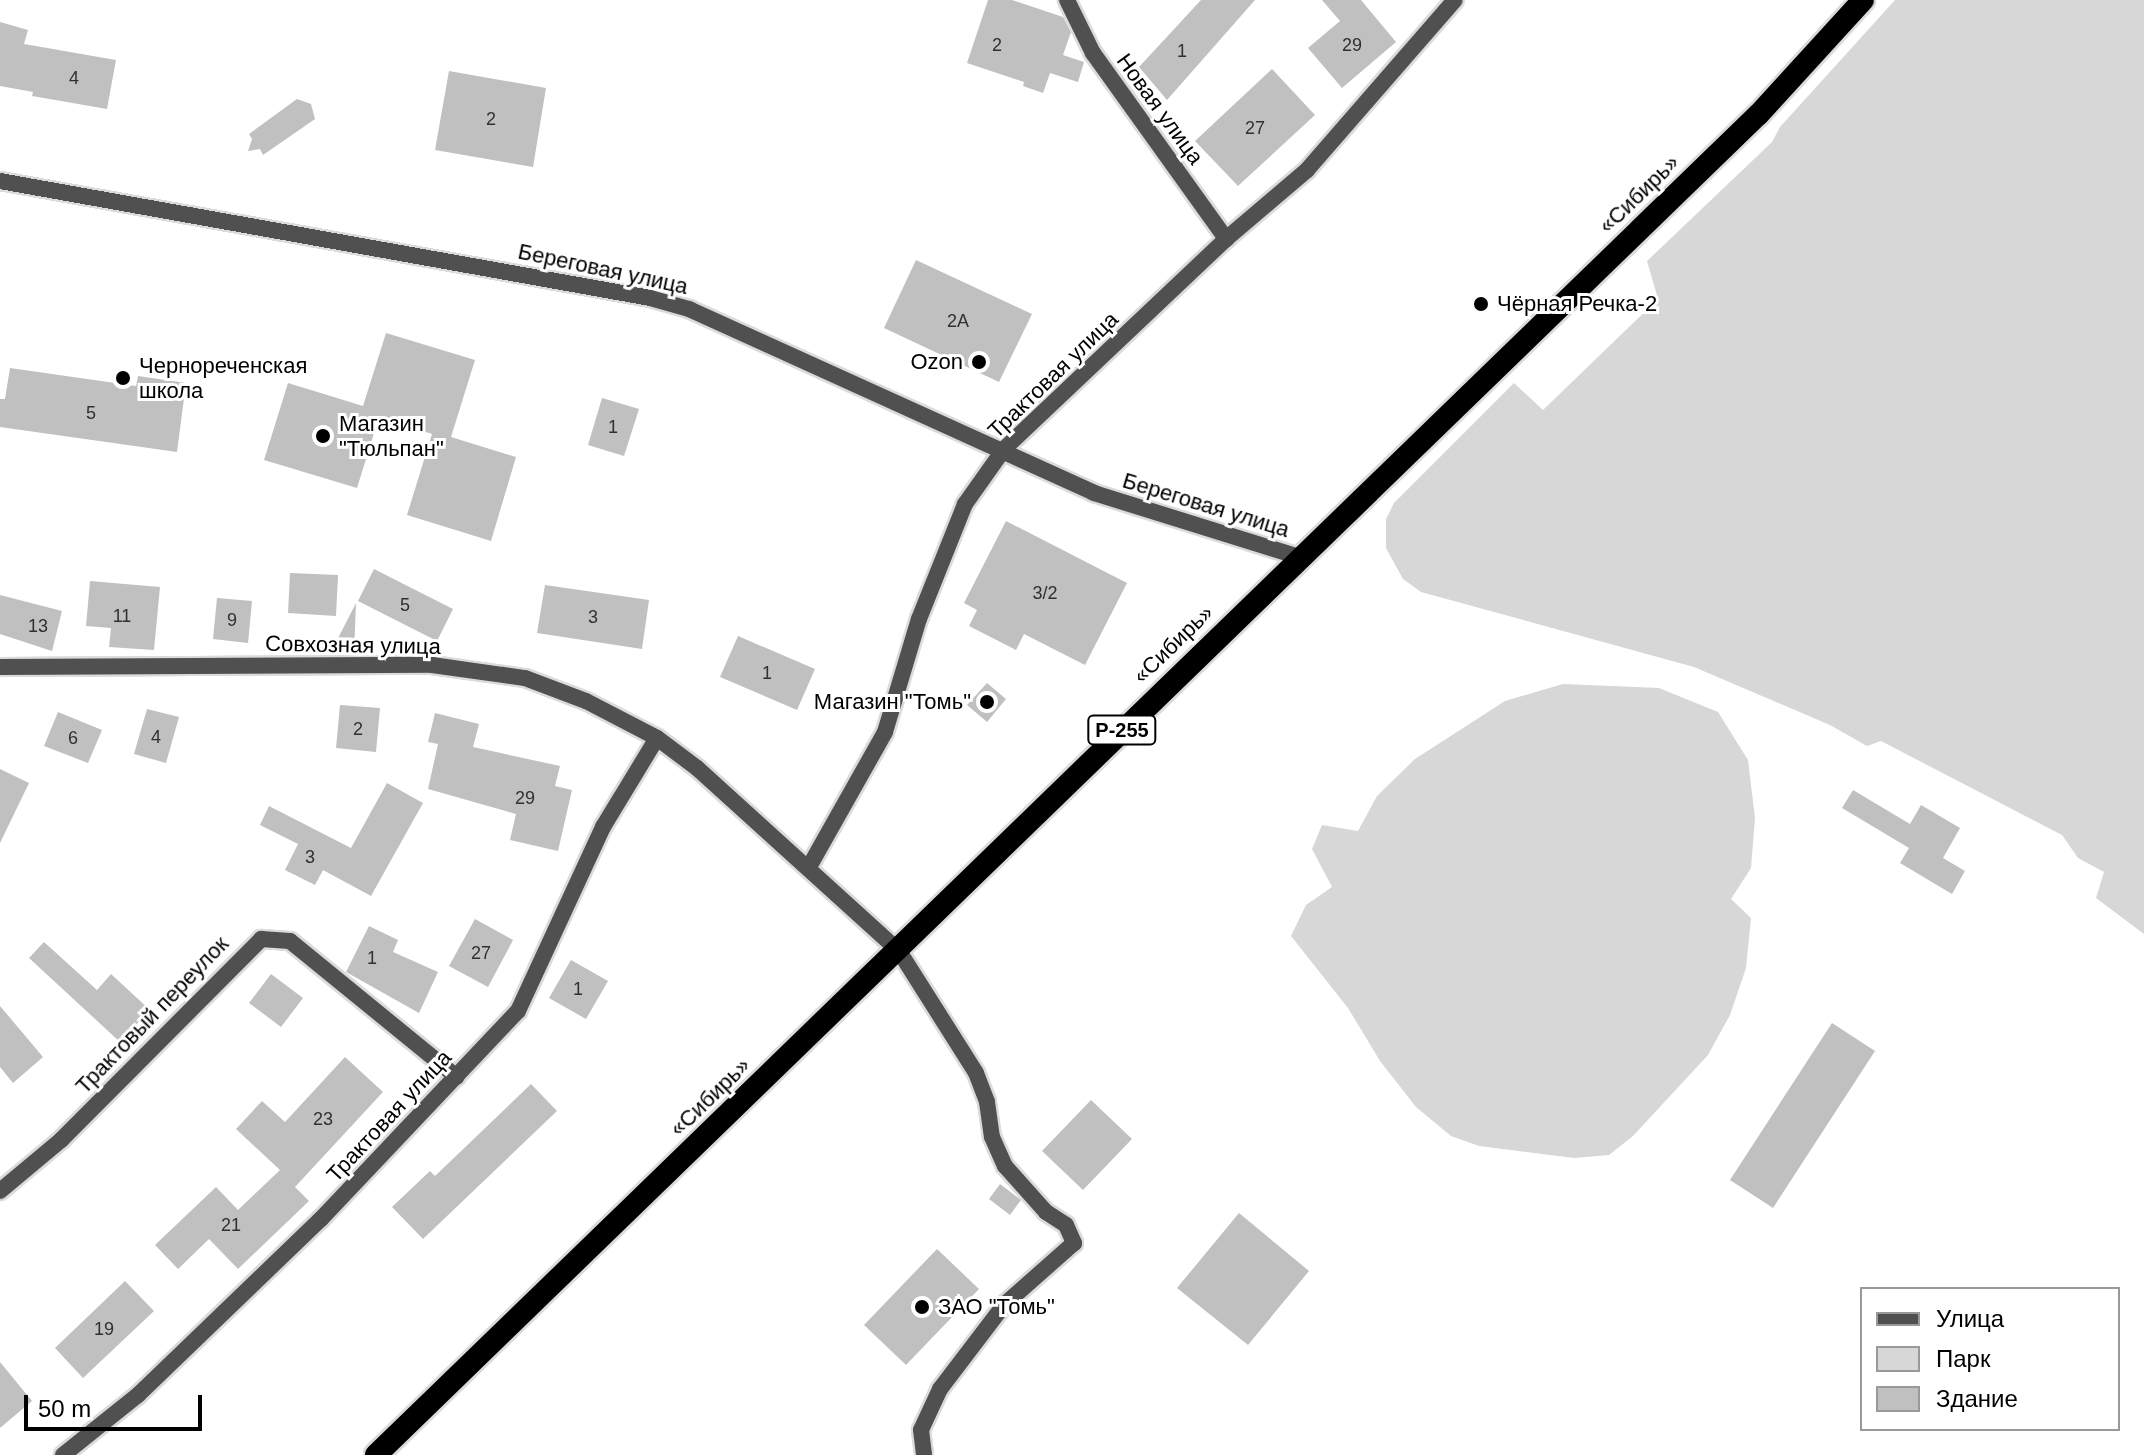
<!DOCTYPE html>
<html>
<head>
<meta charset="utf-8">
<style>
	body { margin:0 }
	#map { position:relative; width:2144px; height:1455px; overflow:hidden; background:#fff; font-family:Helvetica,sans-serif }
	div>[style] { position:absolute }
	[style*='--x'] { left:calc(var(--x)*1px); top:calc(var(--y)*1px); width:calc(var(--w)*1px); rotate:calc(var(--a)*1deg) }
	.green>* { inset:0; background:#d7d7d7 }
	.building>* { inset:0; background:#c0c0c0 }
	.roads { filter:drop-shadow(2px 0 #dbdbdb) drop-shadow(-2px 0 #dbdbdb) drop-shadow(0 2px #dbdbdb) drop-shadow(0 -2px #dbdbdb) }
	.minor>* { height:16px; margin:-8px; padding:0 8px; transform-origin:8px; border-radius:8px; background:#505050 }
	.trunk>* { height:22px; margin:-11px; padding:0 11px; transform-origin:11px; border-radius:11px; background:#000 }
	.dots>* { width:22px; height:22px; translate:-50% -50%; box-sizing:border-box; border:4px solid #fff; border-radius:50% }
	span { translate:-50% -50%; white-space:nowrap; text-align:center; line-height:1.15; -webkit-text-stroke:6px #fff; paint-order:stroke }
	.number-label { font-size:18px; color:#303030 }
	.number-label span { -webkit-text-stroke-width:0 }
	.shield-label span { padding:2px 6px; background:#fff; border:2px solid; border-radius:6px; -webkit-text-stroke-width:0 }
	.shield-label { font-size:20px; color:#000; font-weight:700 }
	.street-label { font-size:22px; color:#000 }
	.poi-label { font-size:22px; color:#000 }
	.left { translate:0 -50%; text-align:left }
	.right { translate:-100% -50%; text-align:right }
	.legend { position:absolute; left:1860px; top:1287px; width:260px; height:144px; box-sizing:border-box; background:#fff; border:2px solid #999; margin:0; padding:10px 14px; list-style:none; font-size:24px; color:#000 }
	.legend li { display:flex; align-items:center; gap:16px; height:40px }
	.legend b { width:40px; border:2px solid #999 }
	.scale { position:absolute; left:24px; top:1395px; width:178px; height:36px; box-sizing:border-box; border:4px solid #000; border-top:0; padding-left:10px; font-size:24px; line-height:28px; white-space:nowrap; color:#000; -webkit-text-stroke:6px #fff; paint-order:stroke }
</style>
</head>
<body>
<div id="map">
	<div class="green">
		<div style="clip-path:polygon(1895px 0,2144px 0,2144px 934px,2096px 898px,2104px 872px,2078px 858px,2062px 835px,1881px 741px,1867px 746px,1830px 725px,1694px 667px,1421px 592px,1403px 579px,1386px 548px,1386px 519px,1394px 503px,1514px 383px,1543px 410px,1658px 299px,1647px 261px,1772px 142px,1780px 127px)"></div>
		<div style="clip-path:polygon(1563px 684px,1659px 688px,1718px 712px,1748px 760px,1755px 818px,1751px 868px,1731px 899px,1751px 918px,1746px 968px,1730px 1015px,1708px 1055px,1633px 1136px,1609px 1155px,1574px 1158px,1479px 1146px,1451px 1136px,1416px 1107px,1380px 1061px,1348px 1008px,1291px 936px,1306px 905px,1332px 887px,1312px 849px,1322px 825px,1358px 831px,1377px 796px,1415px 759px,1505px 701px)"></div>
	</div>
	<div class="building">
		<div style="clip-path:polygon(988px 0,1012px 0,1063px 17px,1071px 32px,1063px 55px,1084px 62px,1078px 82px,1050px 73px,1043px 93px,1023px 86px,1024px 82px,967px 63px)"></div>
		<div style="clip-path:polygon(1201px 0,1255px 0,1167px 100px,1139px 67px)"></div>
		<div style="clip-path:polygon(1322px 0,1361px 0,1396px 42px,1342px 88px,1308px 48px,1340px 21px)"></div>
		<div style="clip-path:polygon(0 22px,28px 30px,24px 44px,116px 60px,107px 109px,32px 96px,33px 92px,0 86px)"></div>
		<div style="clip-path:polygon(1272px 69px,1315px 115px,1238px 186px,1195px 141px)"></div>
		<div style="clip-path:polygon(449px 71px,546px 88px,533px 167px,435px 150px)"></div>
		<div style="clip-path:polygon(297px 99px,311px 104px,315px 119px,263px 155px,260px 149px,248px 151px,252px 139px,249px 134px)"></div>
		<div style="clip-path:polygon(916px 260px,1032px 314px,999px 382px,884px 328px)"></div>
		<div style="clip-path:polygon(386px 333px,475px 360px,451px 437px,516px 457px,491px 541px,407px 515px,432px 434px,379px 417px,357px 488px,264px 460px,288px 383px,363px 406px)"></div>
		<div style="clip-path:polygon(10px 368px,136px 386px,138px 376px,186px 383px,177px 452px,0 427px,0 399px,5px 399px)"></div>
		<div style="clip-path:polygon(602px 398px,639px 409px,624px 456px,588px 445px)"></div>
		<div style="clip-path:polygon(1006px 521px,1127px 583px,1085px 665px,1024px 634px,1016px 650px,969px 626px,977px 610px,964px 603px)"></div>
		<div style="clip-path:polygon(374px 569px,453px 609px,437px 641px,358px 601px)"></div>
		<div style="clip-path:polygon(290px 573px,338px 575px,336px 616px,288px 613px)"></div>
		<div style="clip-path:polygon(90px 581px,160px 587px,154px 650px,109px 647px,111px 628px,86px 626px)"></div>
		<div style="clip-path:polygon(545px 585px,649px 600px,642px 649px,537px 633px)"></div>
		<div style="clip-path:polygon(0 595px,62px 611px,52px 651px,0 634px)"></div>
		<div style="clip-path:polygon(217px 598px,252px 601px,248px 643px,213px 639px)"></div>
		<div style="clip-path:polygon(356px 603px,354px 654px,330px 654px)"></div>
		<div style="clip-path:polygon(738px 636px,815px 669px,797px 710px,720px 677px)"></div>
		<div style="clip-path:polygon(987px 683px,1006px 699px,987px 722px,967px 705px)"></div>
		<div style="clip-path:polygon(340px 705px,380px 708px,376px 752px,336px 748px)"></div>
		<div style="clip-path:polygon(147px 709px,179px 717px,166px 763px,134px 754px)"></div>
		<div style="clip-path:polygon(58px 712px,102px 730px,88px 763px,44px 746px)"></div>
		<div style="clip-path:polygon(435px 713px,479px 724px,473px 747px,560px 766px,555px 786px,572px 790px,558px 851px,510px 840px,516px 814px,428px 789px,438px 744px,428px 742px)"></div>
		<div style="clip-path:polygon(0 769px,29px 783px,0 843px)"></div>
		<div style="clip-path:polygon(387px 783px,423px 803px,371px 896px,323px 870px,315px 885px,285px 870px,298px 844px,260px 825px,269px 806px,351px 848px)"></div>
		<div style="clip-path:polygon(1853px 790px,1910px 824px,1921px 805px,1960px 828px,1943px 858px,1965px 871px,1952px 894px,1900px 863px,1909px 848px,1842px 808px)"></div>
		<div style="clip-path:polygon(475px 919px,513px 940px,488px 987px,449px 966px)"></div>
		<div style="clip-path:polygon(369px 926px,398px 940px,393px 952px,438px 972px,419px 1013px,346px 972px)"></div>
		<div style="clip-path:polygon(44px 942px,97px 990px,111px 974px,150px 1010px,120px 1042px,29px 958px)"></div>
		<div style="clip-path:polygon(571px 960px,608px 981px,586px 1019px,549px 998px)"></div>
		<div style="clip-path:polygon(271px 974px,303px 998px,281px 1027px,249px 1003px)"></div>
		<div style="clip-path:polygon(0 1006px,43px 1057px,13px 1083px,0 1067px)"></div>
		<div style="clip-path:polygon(1832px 1023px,1875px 1051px,1773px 1208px,1730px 1180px)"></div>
		<div style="clip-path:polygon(345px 1057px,383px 1092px,295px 1187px,309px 1201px,238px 1269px,209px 1239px,178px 1269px,155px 1245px,216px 1187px,238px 1210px,280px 1170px,236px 1129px,262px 1101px,285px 1122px)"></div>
		<div style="clip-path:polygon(531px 1084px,557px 1111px,423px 1239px,392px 1207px,430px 1171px,435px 1176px)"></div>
		<div style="clip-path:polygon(1091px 1100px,1132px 1139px,1083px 1190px,1042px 1151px)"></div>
		<div style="clip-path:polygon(1000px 1184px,1021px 1200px,1010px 1215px,989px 1199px)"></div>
		<div style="clip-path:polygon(1239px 1213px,1309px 1271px,1248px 1345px,1177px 1288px)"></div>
		<div style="clip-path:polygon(937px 1249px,979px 1289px,906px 1365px,864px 1325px)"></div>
		<div style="clip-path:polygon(125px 1281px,154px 1311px,83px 1378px,55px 1348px)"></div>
		<div style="clip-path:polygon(0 1362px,32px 1401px,0 1428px)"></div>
	</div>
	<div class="roads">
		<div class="minor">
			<div style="--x:1067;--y:0;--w:59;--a:63.9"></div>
			<div style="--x:1093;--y:53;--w:229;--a:54.4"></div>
			<div style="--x:0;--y:181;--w:660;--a:10.2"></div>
			<div style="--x:650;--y:298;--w:41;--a:15.8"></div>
			<div style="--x:689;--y:309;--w:445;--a:24.4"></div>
			<div style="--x:1094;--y:493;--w:215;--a:17.3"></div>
			<div style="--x:0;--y:667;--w:432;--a:-0.3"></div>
			<div style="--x:432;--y:665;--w:94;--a:8"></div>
			<div style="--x:525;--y:678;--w:65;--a:20.7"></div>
			<div style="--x:586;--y:701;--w:80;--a:27.5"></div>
			<div style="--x:657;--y:738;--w:50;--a:36.9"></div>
			<div style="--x:697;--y:768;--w:273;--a:42.2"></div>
			<div style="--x:899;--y:951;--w:144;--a:57.7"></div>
			<div style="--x:976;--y:1073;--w:31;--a:69"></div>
			<div style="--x:987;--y:1102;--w:35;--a:82"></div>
			<div style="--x:992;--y:1137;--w:32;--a:66"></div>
			<div style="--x:1005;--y:1166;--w:62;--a:48.3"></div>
			<div style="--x:1046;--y:1212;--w:24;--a:33"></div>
			<div style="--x:1066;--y:1225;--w:20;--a:66"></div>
			<div style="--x:1074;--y:1243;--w:94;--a:138.5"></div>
			<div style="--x:1004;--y:1305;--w:106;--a:127.3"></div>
			<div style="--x:940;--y:1389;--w:45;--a:114.9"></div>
			<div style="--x:921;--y:1430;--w:25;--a:83"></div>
			<div style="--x:809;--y:867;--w:155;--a:-60.6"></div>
			<div style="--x:885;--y:732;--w:118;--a:-73.3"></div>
			<div style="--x:919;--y:619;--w:124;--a:-68.2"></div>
			<div style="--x:965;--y:504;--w:67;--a:-54.7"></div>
			<div style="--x:1004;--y:449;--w:306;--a:-43.4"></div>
			<div style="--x:1226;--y:239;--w:106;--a:-40.4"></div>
			<div style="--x:1307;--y:170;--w:225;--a:-49"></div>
			<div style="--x:0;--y:1191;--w:80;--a:-39.9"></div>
			<div style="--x:61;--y:1140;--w:284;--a:-45.1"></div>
			<div style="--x:261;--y:939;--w:29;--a:4"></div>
			<div style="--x:290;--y:941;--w:215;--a:39.2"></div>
			<div style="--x:63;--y:1455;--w:96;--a:-38.7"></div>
			<div style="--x:138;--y:1395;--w:254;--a:-43.9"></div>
			<div style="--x:321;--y:1219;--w:286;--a:-46.6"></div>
			<div style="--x:518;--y:1011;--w:203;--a:-65.2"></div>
			<div style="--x:603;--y:827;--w:104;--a:-58.8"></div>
		</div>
		<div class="trunk">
			<div style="--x:376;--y:1455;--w:1926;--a:-44.12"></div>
			<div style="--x:1759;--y:114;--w:154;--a:-47.6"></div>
		</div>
	</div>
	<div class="dots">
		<div style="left:1481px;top:304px;background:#000"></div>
		<div style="left:979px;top:362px;background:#000"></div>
		<div style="left:123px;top:378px;background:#000"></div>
		<div style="left:323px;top:436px;background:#000"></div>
		<div style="left:987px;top:702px;background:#000"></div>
		<div style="left:922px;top:1307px;background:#000"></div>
	</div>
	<div class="number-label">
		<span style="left:997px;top:45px">2</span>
		<span style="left:1352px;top:45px">29</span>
		<span style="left:1182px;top:51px">1</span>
		<span style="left:74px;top:78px">4</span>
		<span style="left:491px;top:119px">2</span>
		<span style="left:1255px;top:128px">27</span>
		<span style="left:958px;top:321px">2А</span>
		<span style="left:91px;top:413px">5</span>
		<span style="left:613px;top:427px">1</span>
		<span style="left:1045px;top:593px">3/2</span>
		<span style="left:405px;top:605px">5</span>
		<span style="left:122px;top:616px">11</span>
		<span style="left:593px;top:617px">3</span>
		<span style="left:232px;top:620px">9</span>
		<span style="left:38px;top:626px">13</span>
		<span style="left:767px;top:673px">1</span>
		<span style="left:358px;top:729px">2</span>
		<span style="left:156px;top:737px">4</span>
		<span style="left:73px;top:738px">6</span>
		<span style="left:525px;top:798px">29</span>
		<span style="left:310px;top:857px">3</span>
		<span style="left:481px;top:953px">27</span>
		<span style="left:372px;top:958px">1</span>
		<span style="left:578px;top:989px">1</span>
		<span style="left:323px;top:1119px">23</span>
		<span style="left:231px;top:1225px">21</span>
		<span style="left:104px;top:1329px">19</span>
	</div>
	<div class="shield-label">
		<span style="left:1122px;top:730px">Р-255</span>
	</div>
	<div class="street-label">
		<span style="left:1160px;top:109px;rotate:54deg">Новая улица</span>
		<span style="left:1639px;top:194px;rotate:-44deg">«Сибирь»</span>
		<span style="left:603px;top:269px;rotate:12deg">Береговая улица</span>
		<span style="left:1053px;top:375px;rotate:-44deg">Трактовая улица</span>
		<span style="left:1206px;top:505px;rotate:17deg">Береговая улица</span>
		<span style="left:1173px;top:644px;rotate:-44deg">«Сибирь»</span>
		<span style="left:353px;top:645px;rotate:1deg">Совхозная улица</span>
		<span style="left:152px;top:1015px;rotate:-46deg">Трактовый переулок</span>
		<span style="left:710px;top:1097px;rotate:-44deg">«Сибирь»</span>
		<span style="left:389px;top:1116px;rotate:-47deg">Трактовая улица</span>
	</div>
	<div class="poi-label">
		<span class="left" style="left:1497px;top:304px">Чёрная Речка-2</span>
		<span class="right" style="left:963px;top:362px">Ozon</span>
		<span class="left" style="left:139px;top:378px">Чернореченская<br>школа</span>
		<span class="left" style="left:339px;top:436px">Магазин<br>"Тюльпан"</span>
		<span class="right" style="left:971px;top:702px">Магазин "Томь"</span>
		<span class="left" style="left:938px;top:1307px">ЗАО "Томь"</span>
	</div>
	<ul class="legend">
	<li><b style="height:10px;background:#505050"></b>Улица</li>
	<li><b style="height:22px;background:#d7d7d7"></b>Парк</li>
	<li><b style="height:22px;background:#c0c0c0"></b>Здание</li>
	</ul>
	<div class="scale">50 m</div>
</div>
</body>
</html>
